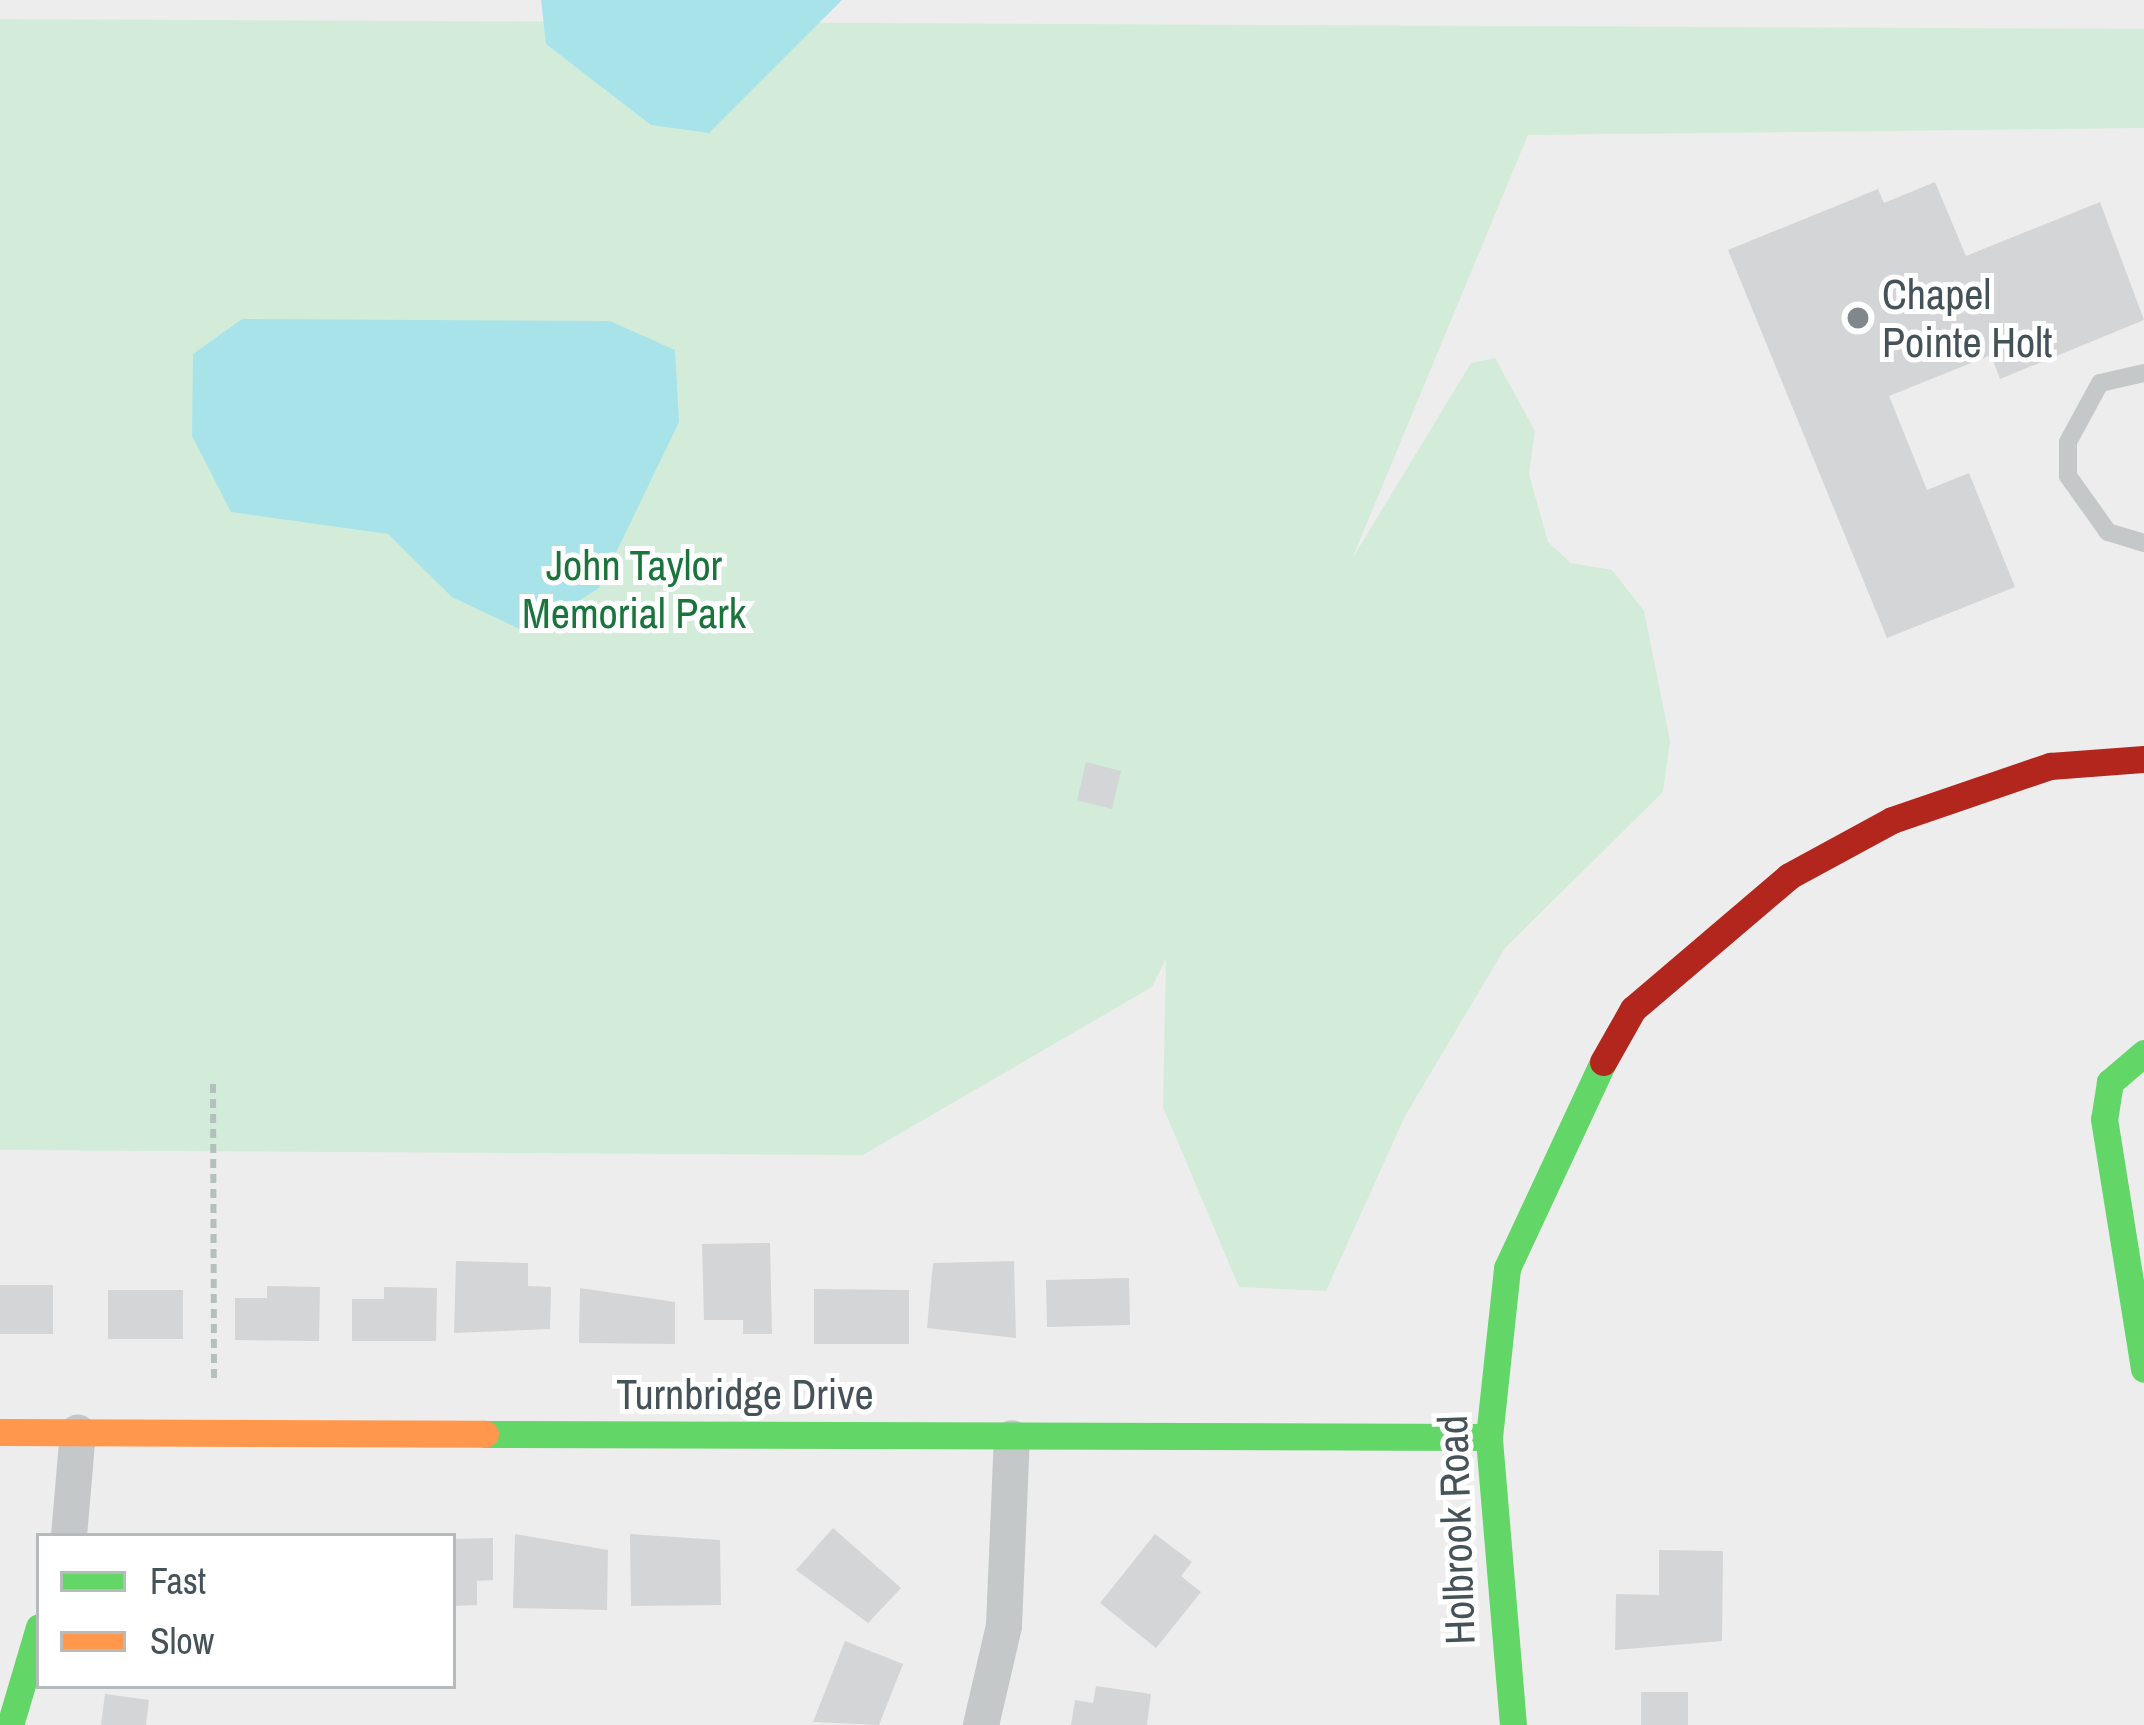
<!DOCTYPE html>
<html>
<head>
<meta charset="utf-8">
<style>
	body { margin:0 }
	#map { position:relative; width:2144px; height:1725px; overflow:hidden; background:#eeeded; font-family:"Archivo Narrow",sans-serif }
	div>[style] { position:absolute }
	[style*='--x'] { left:calc(var(--x)*1px); top:calc(var(--y)*1px); width:calc(var(--w)*1px); rotate:calc(var(--a)*1deg) }
	.green>* { inset:0; background:#d2ecd9 }
	.water>* { inset:0; background:#a8e3e9 }
	.building>* { inset:0; background:#d4d5d6 }
	.path>* { height:6px; margin-top:-3px; transform-origin:0; background:repeating-linear-gradient(90deg,#b4c0bb 0 9px,transparent 0 15px) }
	.lane>* { height:18px; margin:-9px; padding:0 9px; transform-origin:9px; border-radius:9px; background:#c4c8c9 }
	.street>* { height:36px; margin:-18px; padding:0 18px; transform-origin:18px; border-radius:18px; background:#c4c8c9 }
	.fast>* { height:27px; margin:-13.5px; padding:0 13.5px; transform-origin:13.5px; border-radius:13.5px; background:#63d668 }
	.slow>* { height:27px; margin:-13.5px; padding:0 13.5px; transform-origin:13.5px; border-radius:13.5px; background:#ff974d }
	.jam>* { height:27px; margin:-13.5px; padding:0 13.5px; transform-origin:13.5px; border-radius:13.5px; background:#b3261e }
	.dots>* { width:33px; height:33px; translate:-50% -50%; box-sizing:border-box; border:6px solid #fff; border-radius:50% }
	span { translate:-50% -50%; white-space:nowrap; text-align:center; line-height:1.15; -webkit-text-stroke:10px #fff; paint-order:stroke }
	.poi-label { font-size:42px; color:#455258 }
	.left { translate:0 -50%; text-align:left }
	.park-label { font-size:42px; color:#1a753c }
	.street-label { font-size:42px; color:#455258 }
	.legend { position:absolute; left:36px; top:1533px; width:420px; height:156px; box-sizing:border-box; background:#fff; border:3px solid #b5babc; margin:0; padding:15px 21px; list-style:none; font-size:36px; color:#455258 }
	.legend li { display:flex; align-items:center; gap:24px; height:60px }
	.legend b { width:60px; border:3px solid #b5babc }
</style>
</head>
<body>
<div id="map">
	<div class="green">
		<div style="clip-path:polygon(0 19px,2144px 29px,2144px 128px,1528px 135px,1352px 559px,1471px 363px,1495px 358px,1535px 431px,1529px 474px,1548px 542px,1571px 563px,1612px 570px,1644px 611px,1670px 741px,1663px 792px,1505px 948px,1405px 1116px,1326px 1291px,1239px 1287px,1163px 1107px,1166px 959px,1152px 987px,863px 1155px,0 1150px)"></div>
	</div>
	<div class="water">
		<div style="clip-path:polygon(541px 0,842px 0,709px 133px,651px 125px,546px 44px)"></div>
		<div style="clip-path:polygon(242px 319px,610px 321px,675px 350px,679px 422px,599px 588px,528px 633px,452px 597px,388px 534px,231px 512px,192px 436px,193px 354px)"></div>
	</div>
	<div class="building">
		<div style="clip-path:polygon(1935px 182px,1966px 256px,2100px 202px,2144px 320px,2000px 379px,1991px 355px,1889px 396px,1927px 490px,1969px 473px,2015px 587px,1887px 638px,1728px 250px,1878px 189px,1884px 203px)"></div>
		<div style="clip-path:polygon(1086px 762px,1121px 771px,1112px 809px,1077px 800px)"></div>
		<div style="clip-path:polygon(770px 1243px,772px 1334px,743px 1334px,743px 1320px,704px 1320px,702px 1244px)"></div>
		<div style="clip-path:polygon(456px 1261px,528px 1263px,528px 1286px,551px 1287px,550px 1329px,454px 1333px)"></div>
		<div style="clip-path:polygon(1014px 1261px,1016px 1338px,927px 1328px,933px 1263px)"></div>
		<div style="clip-path:polygon(1129px 1278px,1130px 1325px,1047px 1327px,1046px 1280px)"></div>
		<div style="clip-path:polygon(0 1285px,53px 1285px,53px 1334px,0 1334px)"></div>
		<div style="clip-path:polygon(267px 1286px,320px 1287px,319px 1341px,235px 1340px,235px 1298px,267px 1298px)"></div>
		<div style="clip-path:polygon(384px 1287px,437px 1288px,436px 1341px,352px 1341px,352px 1299px,384px 1299px)"></div>
		<div style="clip-path:polygon(580px 1288px,675px 1302px,675px 1344px,579px 1343px)"></div>
		<div style="clip-path:polygon(814px 1289px,909px 1290px,909px 1344px,814px 1344px)"></div>
		<div style="clip-path:polygon(108px 1290px,183px 1290px,183px 1339px,108px 1339px)"></div>
		<div style="clip-path:polygon(833px 1528px,901px 1588px,868px 1623px,796px 1570px)"></div>
		<div style="clip-path:polygon(515px 1534px,608px 1550px,607px 1610px,513px 1608px)"></div>
		<div style="clip-path:polygon(630px 1534px,720px 1540px,721px 1605px,631px 1606px)"></div>
		<div style="clip-path:polygon(1155px 1534px,1192px 1562px,1181px 1576px,1201px 1592px,1156px 1648px,1100px 1603px)"></div>
		<div style="clip-path:polygon(493px 1538px,493px 1580px,477px 1581px,477px 1605px,453px 1606px,453px 1539px)"></div>
		<div style="clip-path:polygon(1659px 1550px,1723px 1551px,1722px 1641px,1615px 1650px,1616px 1594px,1659px 1595px)"></div>
		<div style="clip-path:polygon(845px 1641px,903px 1664px,879px 1725px,813px 1722px)"></div>
		<div style="clip-path:polygon(1096px 1686px,1151px 1694px,1147px 1725px,1071px 1725px,1075px 1700px,1093px 1703px)"></div>
		<div style="clip-path:polygon(1641px 1692px,1688px 1692px,1688px 1725px,1641px 1725px)"></div>
		<div style="clip-path:polygon(105px 1694px,149px 1700px,146px 1725px,101px 1725px)"></div>
	</div>
	<div class="path">
		<div style="--x:213;--y:1084;--w:299;--a:89.8"></div>
	</div>
	<div class="lane">
		<div style="--x:2144;--y:373;--w:45;--a:167.2"></div>
		<div style="--x:2100;--y:383;--w:67;--a:118.5"></div>
		<div style="--x:2068;--y:442;--w:34;--a:90"></div>
		<div style="--x:2068;--y:476;--w:69;--a:54.5"></div>
		<div style="--x:2108;--y:532;--w:38;--a:17"></div>
	</div>
	<div class="street">
		<div style="--x:69;--y:1536;--w:104;--a:-85.1"></div>
		<div style="--x:981;--y:1725;--w:102;--a:-76.9"></div>
		<div style="--x:1004;--y:1626;--w:188;--a:-87.6"></div>
	</div>
	<div class="fast">
		<div style="--x:2144;--y:1053;--w:45;--a:139.5"></div>
		<div style="--x:2110;--y:1082;--w:37;--a:99"></div>
		<div style="--x:2104;--y:1119;--w:253;--a:80.9"></div>
		<div style="--x:485;--y:1434;--w:1004;--a:0.17"></div>
		<div style="--x:10;--y:1725;--w:102;--a:-73.5"></div>
		<div style="--x:1513;--y:1725;--w:289;--a:-94.8"></div>
		<div style="--x:1489;--y:1437;--w:170;--a:-83.9"></div>
		<div style="--x:1507;--y:1268;--w:227;--a:-65"></div>
	</div>
	<div class="slow">
		<div style="--x:0;--y:1432;--w:485;--a:0.2"></div>
	</div>
	<div class="jam">
		<div style="--x:1603;--y:1062;--w:61;--a:-60.5"></div>
		<div style="--x:1633;--y:1009;--w:205;--a:-40.4"></div>
		<div style="--x:1789;--y:876;--w:117;--a:-28.5"></div>
		<div style="--x:1892;--y:820;--w:167;--a:-18.9"></div>
		<div style="--x:2050;--y:766;--w:94;--a:-4.3"></div>
	</div>
	<div class="dots">
		<div style="left:1858px;top:318px;background:#80888c"></div>
	</div>
	<div class="poi-label">
		<span class="left" style="left:1882px;top:318px">Chapel<br>Pointe Holt</span>
	</div>
	<div class="park-label">
		<span style="left:634px;top:589px">John Taylor<br>Memorial Park</span>
	</div>
	<div class="street-label">
		<span style="left:745px;top:1394px">Turnbridge Drive</span>
		<span style="left:1456px;top:1530px;rotate:-92deg">Holbrook Road</span>
	</div>
	<ul class="legend">
	<li><b style="height:15px;background:#63d668"></b>Fast</li>
	<li><b style="height:15px;background:#ff974d"></b>Slow</li>
	</ul>
</div>
</body>
</html>
